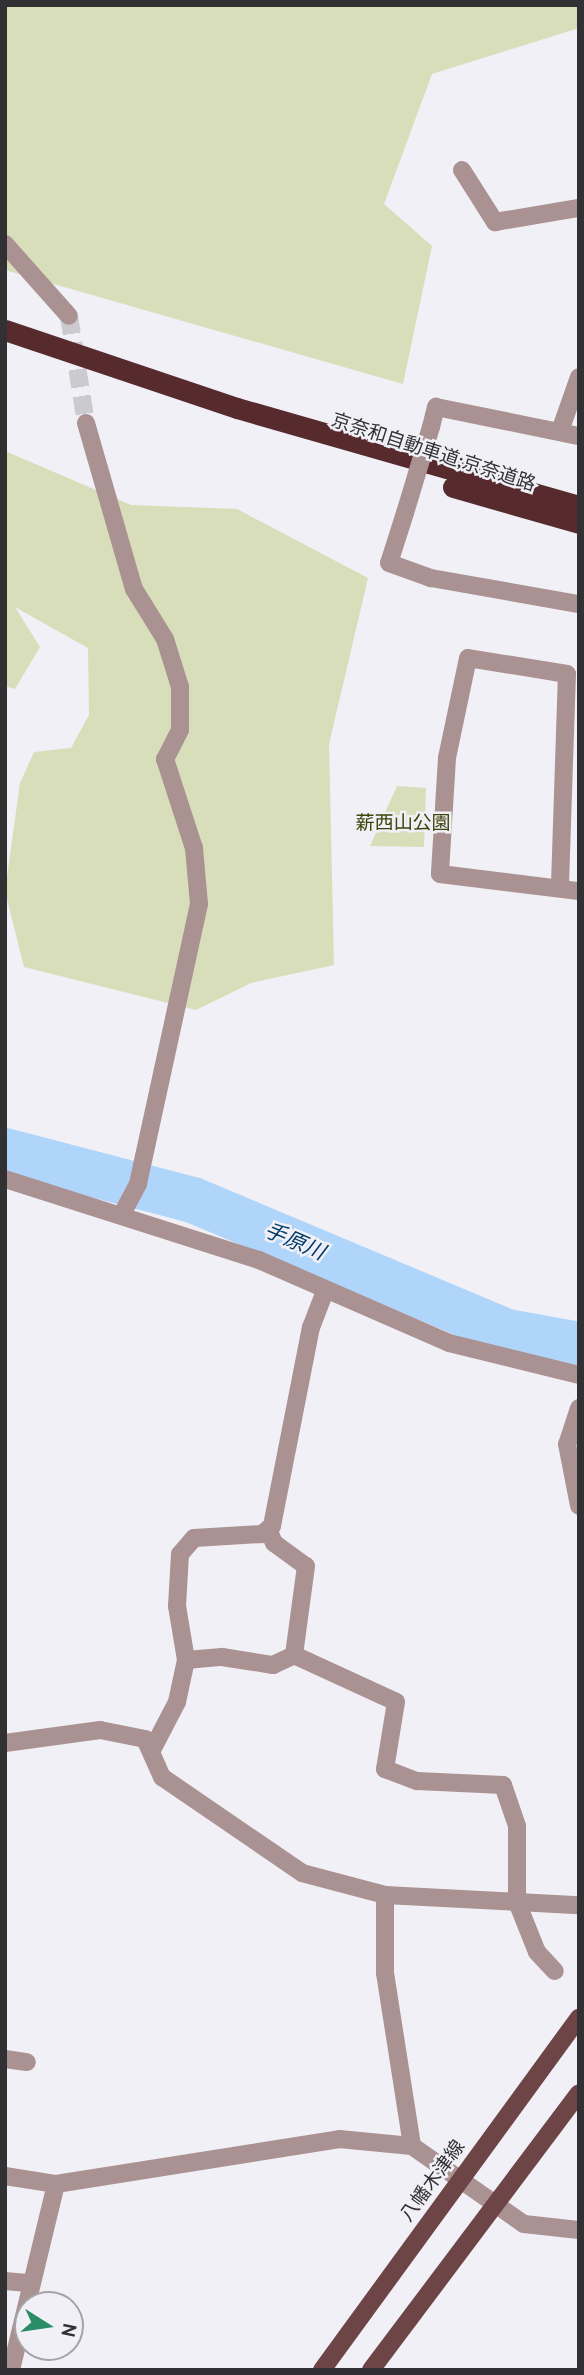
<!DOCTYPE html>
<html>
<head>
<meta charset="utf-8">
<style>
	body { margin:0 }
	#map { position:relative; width:584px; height:2375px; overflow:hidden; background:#f0f0f6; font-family:Overpass,"Noto Sans JP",sans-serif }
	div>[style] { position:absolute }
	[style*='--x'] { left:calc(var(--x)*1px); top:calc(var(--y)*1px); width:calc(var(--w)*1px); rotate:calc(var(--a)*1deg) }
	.green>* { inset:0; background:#d8deb9 }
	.river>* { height:46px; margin:-23px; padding:0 23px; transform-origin:23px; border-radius:23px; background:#b0d5fb }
	.minor-tunnel>* { height:18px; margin-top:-9px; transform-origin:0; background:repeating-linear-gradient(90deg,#cacacf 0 18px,transparent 0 27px) }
	.minor>* { height:18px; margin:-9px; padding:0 9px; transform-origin:9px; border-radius:9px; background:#ab9292 }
	.major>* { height:18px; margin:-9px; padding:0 9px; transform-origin:9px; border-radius:9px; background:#6e4546 }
	.highway>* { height:21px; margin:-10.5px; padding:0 10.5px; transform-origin:10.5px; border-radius:10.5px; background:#572b2d }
	.minor-bridge>* { height:18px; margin:-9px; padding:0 9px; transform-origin:9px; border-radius:9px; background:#ab9292 }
	span { translate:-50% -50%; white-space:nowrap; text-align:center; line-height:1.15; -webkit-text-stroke:5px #f0f0f6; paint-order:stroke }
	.street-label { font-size:19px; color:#313133 }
	.park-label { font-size:19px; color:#3e4309 }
	.water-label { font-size:21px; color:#033c6a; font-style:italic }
	.frame { position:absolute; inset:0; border:7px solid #313133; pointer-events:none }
	.north { position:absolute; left:14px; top:2291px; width:70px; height:70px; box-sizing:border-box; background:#f0f0f6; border:2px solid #a4a4a8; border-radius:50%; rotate:102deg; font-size:19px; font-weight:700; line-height:28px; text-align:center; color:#313133 }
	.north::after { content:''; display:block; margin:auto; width:24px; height:32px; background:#298d68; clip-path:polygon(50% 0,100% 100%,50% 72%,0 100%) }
</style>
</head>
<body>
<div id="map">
	<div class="green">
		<div style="clip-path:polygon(5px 5px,579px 5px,579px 28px,432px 74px,384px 204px,432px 246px,403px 384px,5px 270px)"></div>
		<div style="clip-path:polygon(5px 451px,131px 505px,237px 509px,368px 578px,329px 744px,334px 965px,251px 983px,196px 1010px,24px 967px,5px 891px,20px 783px,34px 752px,71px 748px,89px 715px,88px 648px,15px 607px,40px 647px,15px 689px,5px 686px)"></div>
		<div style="clip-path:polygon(397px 786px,426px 788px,424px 847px,370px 846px)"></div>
	</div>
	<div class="river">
		<div style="--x:5;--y:1151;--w:194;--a:14.6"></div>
		<div style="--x:193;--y:1200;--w:341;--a:22.8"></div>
		<div style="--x:507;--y:1332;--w:73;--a:10.2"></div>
	</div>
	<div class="minor-tunnel">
		<div style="--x:69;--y:316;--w:108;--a:81"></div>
	</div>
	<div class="minor">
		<div style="--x:462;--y:170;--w:62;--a:57.6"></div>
		<div style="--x:495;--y:222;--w:85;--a:-9.5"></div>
		<div style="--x:5;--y:244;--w:96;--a:48.4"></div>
		<div style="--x:86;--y:423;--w:173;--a:73.9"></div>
		<div style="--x:134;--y:589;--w:59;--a:58.2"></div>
		<div style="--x:165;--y:639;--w:50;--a:72.6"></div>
		<div style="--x:180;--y:687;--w:43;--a:90"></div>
		<div style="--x:180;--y:730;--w:33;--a:117"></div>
		<div style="--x:165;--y:759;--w:94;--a:72"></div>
		<div style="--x:194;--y:848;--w:56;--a:84.9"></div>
		<div style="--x:199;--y:904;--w:287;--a:102.3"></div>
		<div style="--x:138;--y:1184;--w:34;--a:118"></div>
		<div style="--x:431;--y:427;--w:21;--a:-76"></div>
		<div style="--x:436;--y:407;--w:146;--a:11.5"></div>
		<div style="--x:560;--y:431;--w:57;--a:-70.6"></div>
		<div style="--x:405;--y:513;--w:52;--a:107.7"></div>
		<div style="--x:389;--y:563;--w:45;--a:19.7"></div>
		<div style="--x:431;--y:578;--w:150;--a:10"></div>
		<div style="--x:560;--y:884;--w:210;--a:-88.1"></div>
		<div style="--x:567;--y:674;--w:100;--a:-170.8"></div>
		<div style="--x:468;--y:658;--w:102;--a:101.9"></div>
		<div style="--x:447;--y:758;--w:116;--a:93.5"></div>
		<div style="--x:440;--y:874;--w:140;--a:7"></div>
		<div style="--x:5;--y:1179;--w:267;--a:17.7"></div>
		<div style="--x:259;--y:1260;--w:207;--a:23.6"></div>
		<div style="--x:449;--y:1343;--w:134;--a:13.8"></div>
		<div style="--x:325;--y:1291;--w:39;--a:111"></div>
		<div style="--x:311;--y:1327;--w:203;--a:101.1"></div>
		<div style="--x:272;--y:1526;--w:13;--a:141"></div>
		<div style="--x:262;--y:1534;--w:68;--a:176.6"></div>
		<div style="--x:194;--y:1538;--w:21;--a:131"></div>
		<div style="--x:180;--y:1554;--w:52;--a:93.3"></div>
		<div style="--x:177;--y:1606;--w:55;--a:80.5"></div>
		<div style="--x:186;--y:1660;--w:36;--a:-5"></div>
		<div style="--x:222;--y:1657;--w:52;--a:8.9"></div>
		<div style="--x:273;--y:1665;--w:23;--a:-25"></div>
		<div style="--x:294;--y:1655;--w:112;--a:24.7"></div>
		<div style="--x:396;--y:1702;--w:68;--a:99.3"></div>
		<div style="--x:385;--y:1769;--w:34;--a:21"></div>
		<div style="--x:417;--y:1781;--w:86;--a:2.7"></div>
		<div style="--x:503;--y:1785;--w:43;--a:71.1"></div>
		<div style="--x:517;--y:1826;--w:76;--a:90"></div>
		<div style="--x:517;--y:1902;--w:54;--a:68.2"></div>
		<div style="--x:537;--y:1952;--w:26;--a:47"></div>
		<div style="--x:579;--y:1408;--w:38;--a:108"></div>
		<div style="--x:567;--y:1444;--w:63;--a:79"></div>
		<div style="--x:268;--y:1529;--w:15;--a:67"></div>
		<div style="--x:274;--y:1543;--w:39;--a:36"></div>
		<div style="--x:306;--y:1566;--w:90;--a:97.7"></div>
		<div style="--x:5;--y:1743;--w:96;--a:-7.8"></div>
		<div style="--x:100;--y:1730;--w:46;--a:11.3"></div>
		<div style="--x:145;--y:1739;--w:42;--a:65.9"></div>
		<div style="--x:162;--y:1777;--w:170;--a:34.4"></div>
		<div style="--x:302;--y:1873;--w:86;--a:14.8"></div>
		<div style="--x:385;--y:1895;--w:194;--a:3"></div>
		<div style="--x:152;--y:1750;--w:54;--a:-62.5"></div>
		<div style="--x:177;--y:1702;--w:43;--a:-77.9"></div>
		<div style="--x:385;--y:1895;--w:78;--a:90"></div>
		<div style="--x:385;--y:1973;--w:175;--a:81.1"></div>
		<div style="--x:5;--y:2059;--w:22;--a:8"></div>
		<div style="--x:5;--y:2176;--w:52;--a:8.9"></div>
		<div style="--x:56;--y:2184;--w:287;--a:-9"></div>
		<div style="--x:339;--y:2139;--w:73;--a:5.5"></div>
		<div style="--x:412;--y:2146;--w:136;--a:34.9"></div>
		<div style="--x:524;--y:2224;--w:55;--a:6.2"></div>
		<div style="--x:5;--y:2281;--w:25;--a:5"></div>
		<div style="--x:11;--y:2370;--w:191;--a:-76.4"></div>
	</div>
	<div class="major">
		<div style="--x:322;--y:2370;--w:436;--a:-53.9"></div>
		<div style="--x:371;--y:2370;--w:346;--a:-53.1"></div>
	</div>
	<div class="highway">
		<div style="--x:5;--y:330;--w:245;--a:18.6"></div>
		<div style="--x:237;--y:408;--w:356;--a:16"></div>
		<div style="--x:453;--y:487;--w:131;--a:15.9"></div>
	</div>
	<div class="minor-bridge">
		<div style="--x:405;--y:513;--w:90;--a:-73.2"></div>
	</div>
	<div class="street-label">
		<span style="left:433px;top:454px;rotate:18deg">京奈和自動車道;京奈道路</span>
		<span style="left:434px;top:2182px;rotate:-54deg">八幡木津線</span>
	</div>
	<div class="park-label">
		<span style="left:403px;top:825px">薪西山公園</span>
	</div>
	<div class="water-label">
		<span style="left:294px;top:1243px;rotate:23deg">手原川</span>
	</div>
	<div class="frame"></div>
	<div class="north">N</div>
</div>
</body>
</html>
